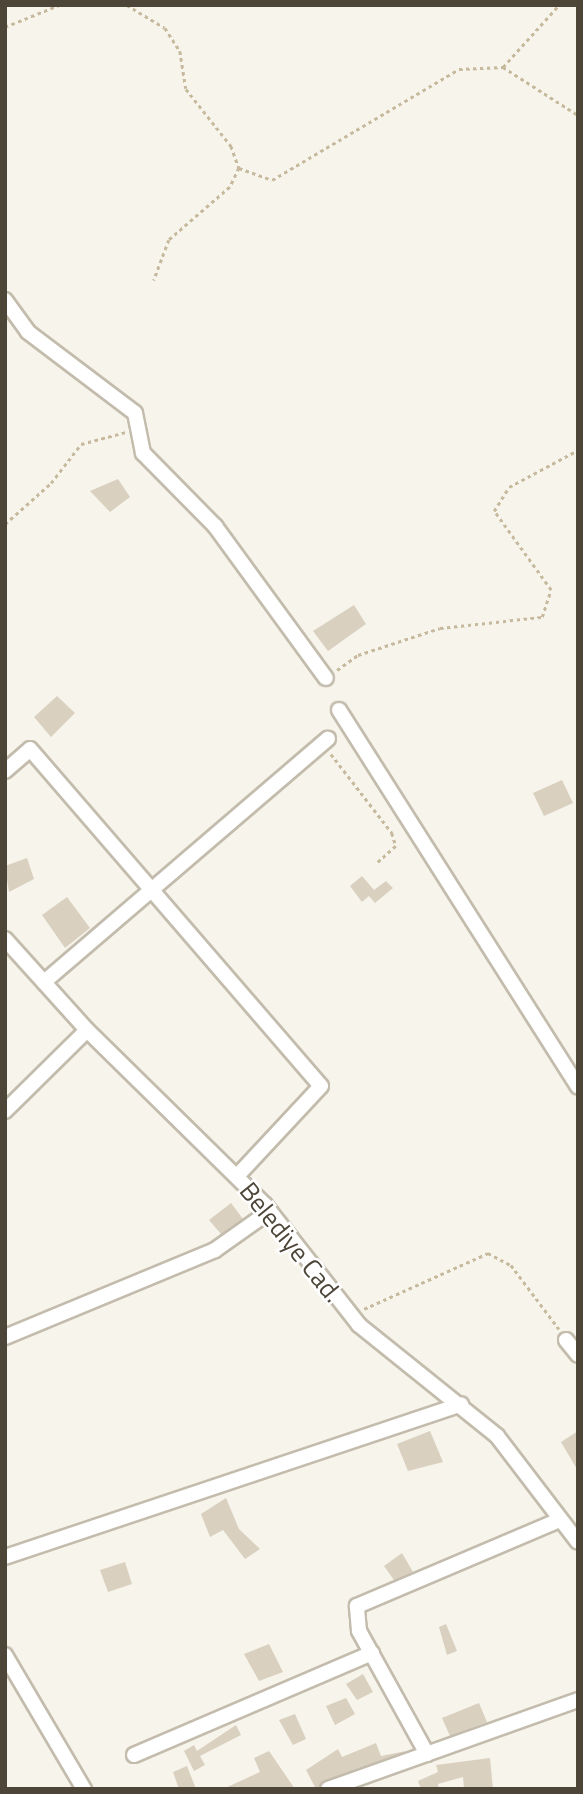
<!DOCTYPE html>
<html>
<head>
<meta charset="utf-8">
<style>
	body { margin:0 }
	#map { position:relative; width:583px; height:1794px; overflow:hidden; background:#f7f4eb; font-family:"Titillium Web",sans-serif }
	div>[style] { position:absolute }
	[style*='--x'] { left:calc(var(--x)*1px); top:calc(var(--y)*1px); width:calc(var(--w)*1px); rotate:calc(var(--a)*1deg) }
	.building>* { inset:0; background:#d9d0c0 }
	.path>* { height:2.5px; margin-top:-1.25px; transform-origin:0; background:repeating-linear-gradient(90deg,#c6b99d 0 3.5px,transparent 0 7px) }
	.roads { filter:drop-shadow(2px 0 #c3bcad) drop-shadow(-2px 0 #c3bcad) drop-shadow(0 2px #c3bcad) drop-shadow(0 -2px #c3bcad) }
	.street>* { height:14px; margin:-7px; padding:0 7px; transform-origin:7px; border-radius:7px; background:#fff }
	span { translate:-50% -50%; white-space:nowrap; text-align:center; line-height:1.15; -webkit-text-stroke:5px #fff; paint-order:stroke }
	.street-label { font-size:26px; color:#4c4538 }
	.frame { position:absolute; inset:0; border:7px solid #4c4538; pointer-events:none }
</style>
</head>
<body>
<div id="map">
	<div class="building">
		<div style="clip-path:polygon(118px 479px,130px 497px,110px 512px,90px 491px)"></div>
		<div style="clip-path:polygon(354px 605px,366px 624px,328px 651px,313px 631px)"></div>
		<div style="clip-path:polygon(57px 696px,75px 713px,51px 737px,34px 717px)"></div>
		<div style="clip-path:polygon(562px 780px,573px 803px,544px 816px,533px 793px)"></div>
		<div style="clip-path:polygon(27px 858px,34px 879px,9px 892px,5px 866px)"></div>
		<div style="clip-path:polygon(362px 876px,374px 890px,386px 881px,393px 888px,375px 903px,369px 896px,362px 902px,350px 886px)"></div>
		<div style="clip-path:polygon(67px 897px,90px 928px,65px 948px,42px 915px)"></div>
		<div style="clip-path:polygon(231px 1203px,243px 1219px,221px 1234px,209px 1220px)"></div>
		<div style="clip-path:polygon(430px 1431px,443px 1462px,408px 1471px,397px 1444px)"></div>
		<div style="clip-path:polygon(578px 1431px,578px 1471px,561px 1442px)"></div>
		<div style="clip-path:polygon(226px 1498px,239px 1529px,260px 1549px,245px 1559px,223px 1530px,210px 1537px,201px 1514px)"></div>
		<div style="clip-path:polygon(402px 1553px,413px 1572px,394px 1580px,384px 1566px)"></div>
		<div style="clip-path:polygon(125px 1562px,132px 1584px,108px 1592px,100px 1570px)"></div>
		<div style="clip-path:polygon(446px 1624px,457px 1651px,447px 1655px,439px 1627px)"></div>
		<div style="clip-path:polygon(269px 1644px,283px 1672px,259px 1681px,244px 1654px)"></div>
		<div style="clip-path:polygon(363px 1674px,373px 1692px,357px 1700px,346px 1684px)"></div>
		<div style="clip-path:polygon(346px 1698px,355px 1714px,335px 1725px,326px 1706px)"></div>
		<div style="clip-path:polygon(479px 1703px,487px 1722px,450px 1736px,442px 1718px)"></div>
		<div style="clip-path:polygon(295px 1714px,306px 1739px,293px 1745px,279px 1720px)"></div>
		<div style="clip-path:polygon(236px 1725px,241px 1735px,200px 1756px,205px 1765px,194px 1771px,184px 1751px,194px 1745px,197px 1751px)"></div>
		<div style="clip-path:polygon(376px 1743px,381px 1756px,406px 1751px,316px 1789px,306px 1770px,338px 1749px,342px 1757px)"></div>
		<div style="clip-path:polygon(269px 1751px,295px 1789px,223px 1789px,260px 1772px,254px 1758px)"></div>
		<div style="clip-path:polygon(490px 1758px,493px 1789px,464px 1789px,463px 1777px,438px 1784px,439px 1789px,421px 1789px,418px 1781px,438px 1772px,436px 1765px)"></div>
		<div style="clip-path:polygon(187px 1766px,196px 1789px,179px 1789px,173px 1772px)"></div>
	</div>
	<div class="path">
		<div style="--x:127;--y:5;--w:44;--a:31.2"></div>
		<div style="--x:165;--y:28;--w:27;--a:57"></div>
		<div style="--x:180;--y:51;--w:38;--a:81"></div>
		<div style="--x:186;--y:89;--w:73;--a:51.7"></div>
		<div style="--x:231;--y:146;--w:23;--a:70"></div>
		<div style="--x:239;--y:168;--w:21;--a:115"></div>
		<div style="--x:230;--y:187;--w:81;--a:139"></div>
		<div style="--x:169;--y:240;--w:43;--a:110.6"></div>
		<div style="--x:5;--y:27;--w:58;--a:-22.2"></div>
		<div style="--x:503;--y:67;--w:84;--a:-47.9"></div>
		<div style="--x:239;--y:168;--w:35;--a:20"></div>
		<div style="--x:272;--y:180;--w:217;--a:-30.7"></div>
		<div style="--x:459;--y:69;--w:44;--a:-2.6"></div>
		<div style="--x:503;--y:67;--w:89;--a:32.6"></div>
		<div style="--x:5;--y:524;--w:62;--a:-41.7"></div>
		<div style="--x:51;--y:483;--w:49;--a:-52.4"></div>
		<div style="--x:81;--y:444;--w:47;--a:-14.9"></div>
		<div style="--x:337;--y:670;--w:26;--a:-36"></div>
		<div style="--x:358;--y:655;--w:86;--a:-18.2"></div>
		<div style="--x:440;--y:628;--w:103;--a:-6.2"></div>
		<div style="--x:542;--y:617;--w:28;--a:-72"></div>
		<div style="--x:551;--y:590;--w:97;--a:-125.8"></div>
		<div style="--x:494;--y:511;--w:28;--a:-58"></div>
		<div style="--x:509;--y:487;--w:78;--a:-28.2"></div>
		<div style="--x:331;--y:754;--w:100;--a:52.3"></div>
		<div style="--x:392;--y:833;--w:14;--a:73"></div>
		<div style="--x:396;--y:846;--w:25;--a:138"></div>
		<div style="--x:364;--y:1309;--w:136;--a:-24.3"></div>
		<div style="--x:488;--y:1253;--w:26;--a:28"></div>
		<div style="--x:511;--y:1265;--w:80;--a:53.1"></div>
	</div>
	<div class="roads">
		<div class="street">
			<div style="--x:5;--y:300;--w:39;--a:54"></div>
			<div style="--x:28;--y:332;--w:134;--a:37.1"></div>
			<div style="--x:135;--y:413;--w:41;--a:78.7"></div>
			<div style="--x:143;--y:453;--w:103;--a:45.4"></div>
			<div style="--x:215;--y:526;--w:188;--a:53.9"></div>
			<div style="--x:339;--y:710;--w:446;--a:57.6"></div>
			<div style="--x:5;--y:771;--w:33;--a:-41"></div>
			<div style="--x:30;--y:749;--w:445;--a:49.2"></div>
			<div style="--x:321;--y:1086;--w:123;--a:133"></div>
			<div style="--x:5;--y:939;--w:122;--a:48"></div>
			<div style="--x:87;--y:1030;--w:250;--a:44.5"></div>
			<div style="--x:265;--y:1205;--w:152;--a:51.9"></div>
			<div style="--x:359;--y:1325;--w:177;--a:38.8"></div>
			<div style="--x:497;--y:1436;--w:133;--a:52.6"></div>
			<div style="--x:44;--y:982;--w:374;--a:-40.6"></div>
			<div style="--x:5;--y:1111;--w:115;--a:-44.6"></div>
			<div style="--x:5;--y:1337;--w:227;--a:-22.5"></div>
			<div style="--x:215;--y:1250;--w:67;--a:-35.3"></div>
			<div style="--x:566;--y:1340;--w:19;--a:51"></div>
			<div style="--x:5;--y:1557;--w:481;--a:-18.5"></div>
			<div style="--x:5;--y:1655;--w:156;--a:59.5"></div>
			<div style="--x:427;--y:1754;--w:141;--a:-118.9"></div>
			<div style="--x:359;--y:1631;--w:25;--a:-95"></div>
			<div style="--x:357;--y:1606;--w:220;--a:-23"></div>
			<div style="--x:134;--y:1755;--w:259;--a:-23.2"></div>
			<div style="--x:328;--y:1789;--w:265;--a:-19.6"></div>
		</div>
	</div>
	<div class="street-label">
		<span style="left:291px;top:1242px;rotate:51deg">Belediye Cad.</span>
	</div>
	<div class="frame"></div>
</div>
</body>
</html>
